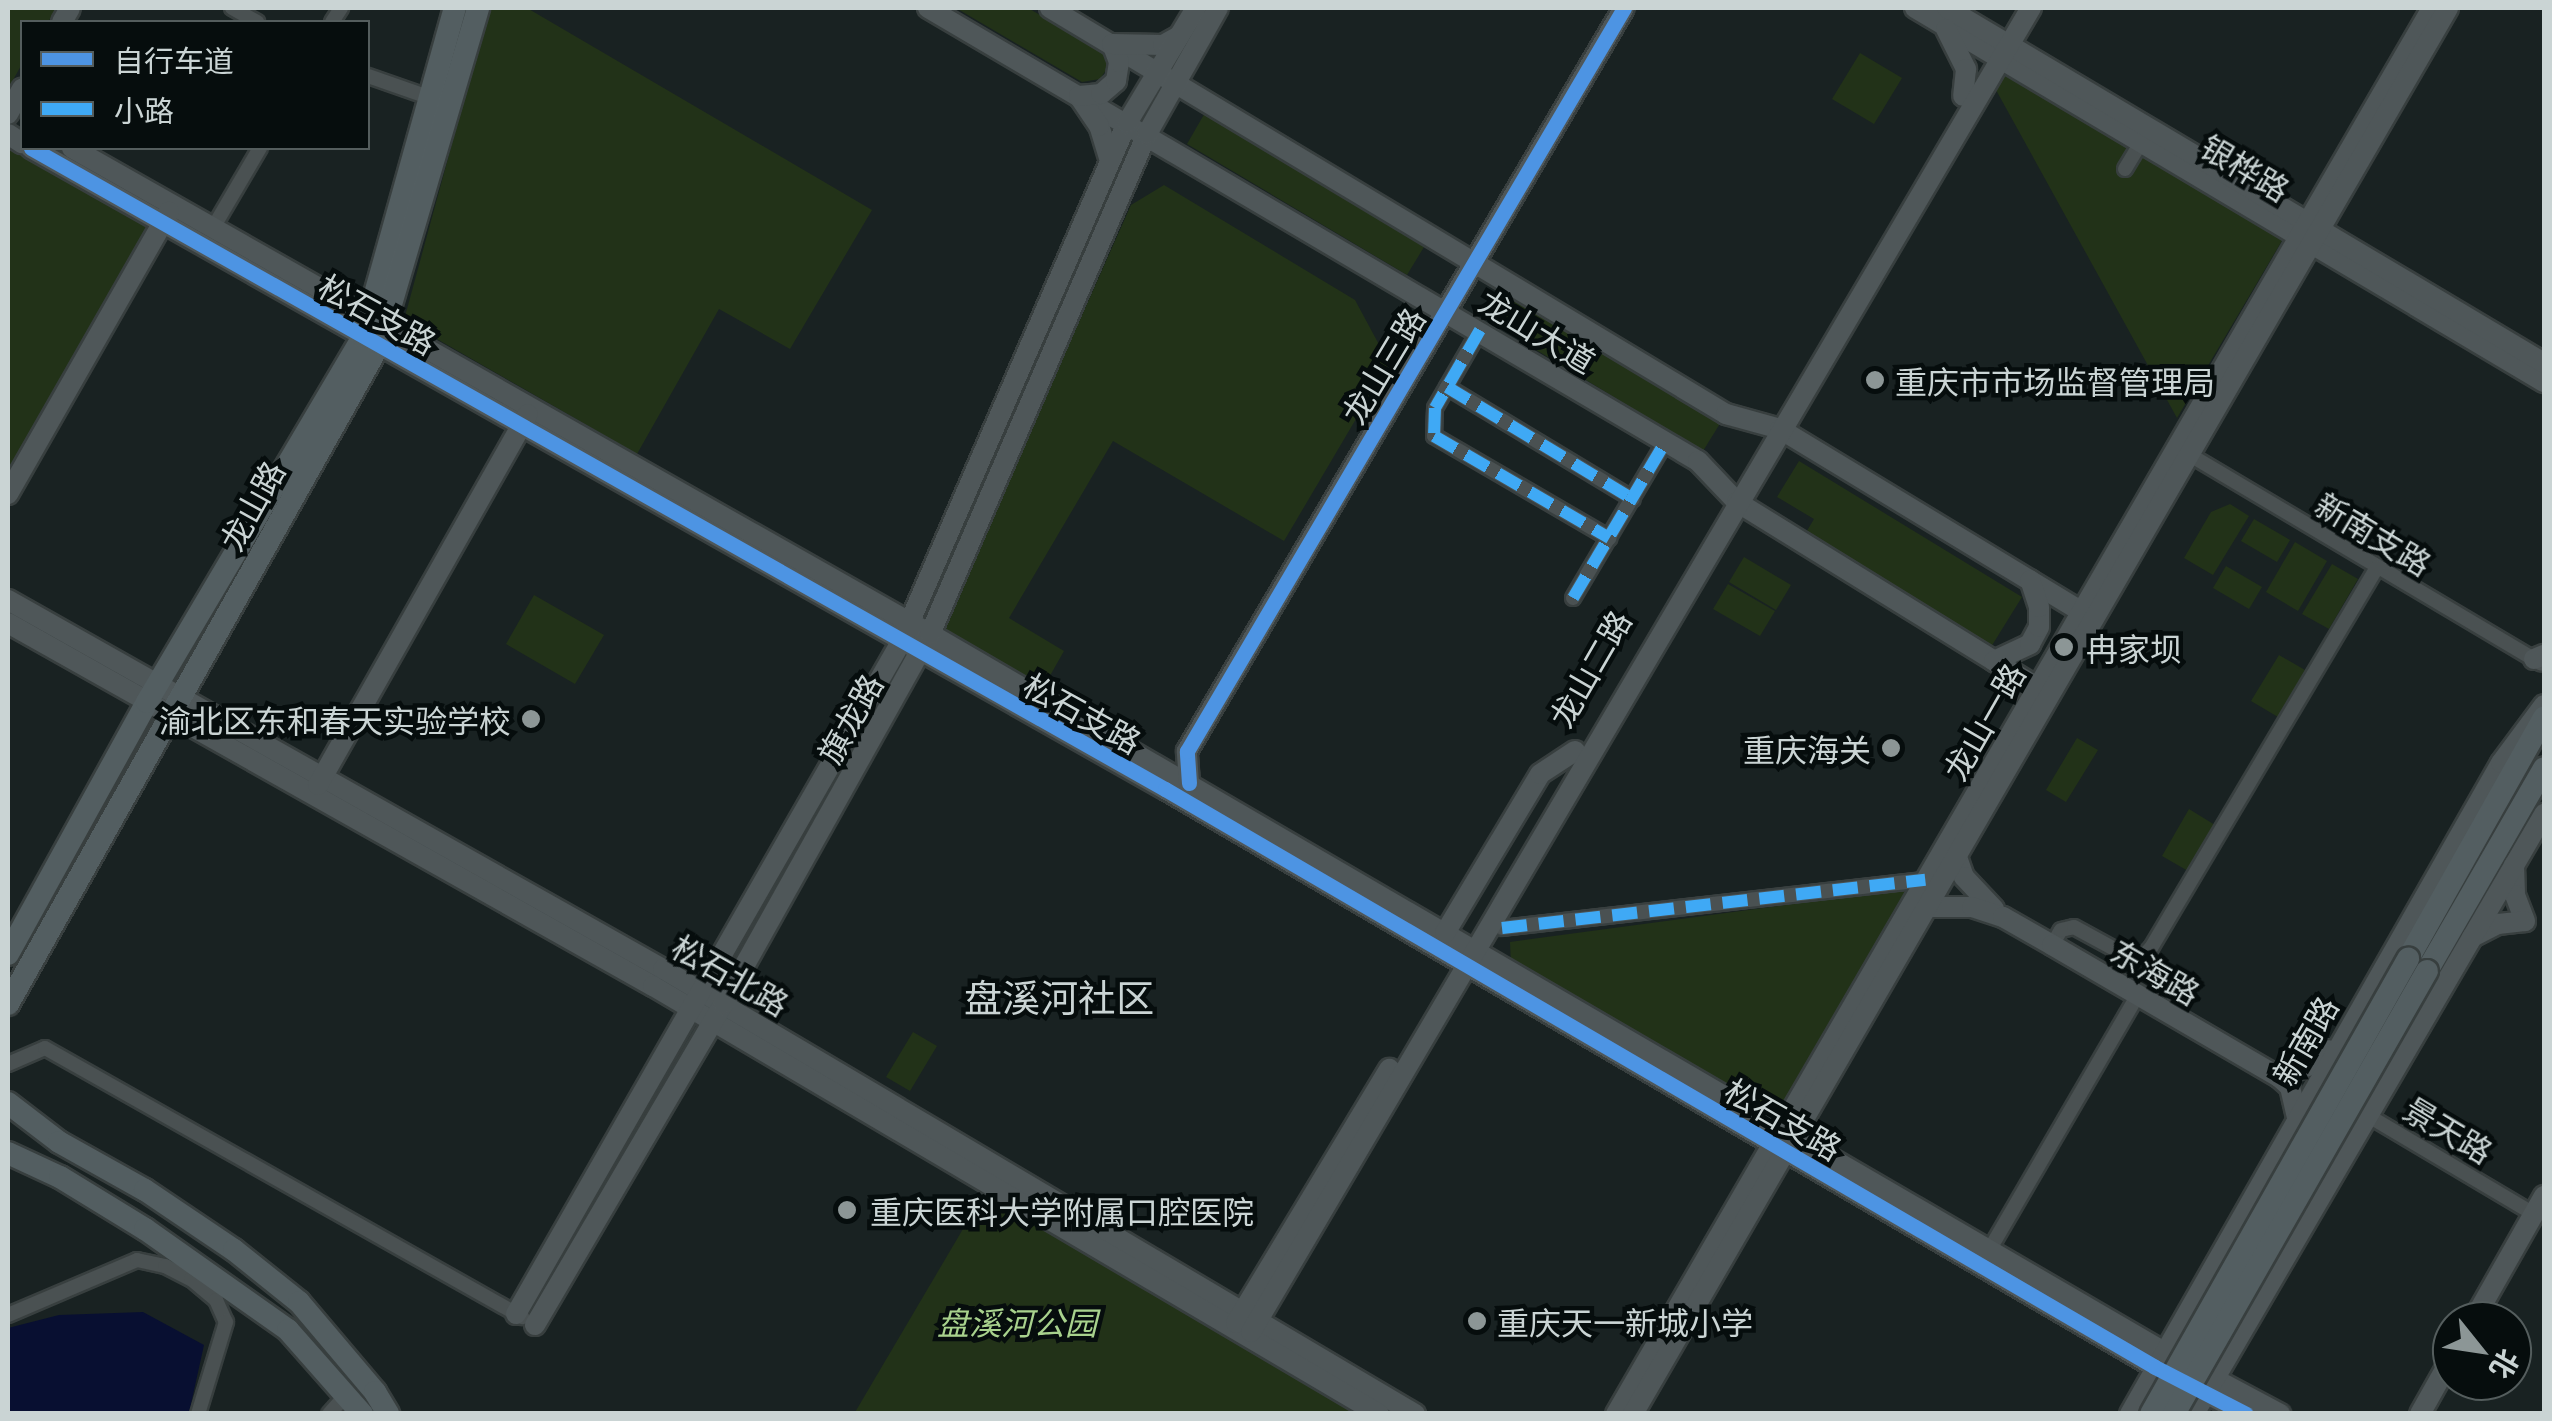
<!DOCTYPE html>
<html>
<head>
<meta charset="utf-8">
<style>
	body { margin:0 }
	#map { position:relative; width:2552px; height:1421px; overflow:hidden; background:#192222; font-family:Literata,"Noto Sans SC",serif }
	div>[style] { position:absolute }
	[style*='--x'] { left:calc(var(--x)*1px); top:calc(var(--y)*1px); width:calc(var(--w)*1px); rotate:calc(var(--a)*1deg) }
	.green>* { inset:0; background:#223218 }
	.water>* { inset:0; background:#080f31 }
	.roads { filter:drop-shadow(2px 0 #383f3f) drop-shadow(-2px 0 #383f3f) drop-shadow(0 2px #383f3f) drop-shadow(0 -2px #383f3f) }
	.street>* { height:14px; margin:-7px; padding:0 7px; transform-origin:7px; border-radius:7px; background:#4a5152 }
	.secondary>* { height:20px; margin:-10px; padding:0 10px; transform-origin:10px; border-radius:10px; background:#4f5759 }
	.primary>* { height:22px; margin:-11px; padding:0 11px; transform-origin:11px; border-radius:11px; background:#535e61 }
	.bridges { filter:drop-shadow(2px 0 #383f3f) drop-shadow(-2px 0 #383f3f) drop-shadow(0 2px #383f3f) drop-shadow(0 -2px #383f3f) }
	.primary-bridge>* { height:22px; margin:-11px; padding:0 11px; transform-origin:11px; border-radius:11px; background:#535e61 }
	.quiet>* { height:12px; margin-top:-6px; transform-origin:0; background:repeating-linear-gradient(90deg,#3fa9f5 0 25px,transparent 0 37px) }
	.cycleway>* { height:15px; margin:-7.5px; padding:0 7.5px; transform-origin:7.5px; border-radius:7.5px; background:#4d94e3 }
	.dots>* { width:28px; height:28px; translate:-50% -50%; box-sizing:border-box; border:5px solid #060d0d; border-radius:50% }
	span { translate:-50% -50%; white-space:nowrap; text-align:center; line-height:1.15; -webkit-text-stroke:9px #060d0d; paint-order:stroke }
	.street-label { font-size:32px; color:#cad4d4 }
	.poi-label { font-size:32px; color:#cad4d4 }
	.left { translate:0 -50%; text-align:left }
	.right { translate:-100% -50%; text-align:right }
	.park-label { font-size:32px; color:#a8d28d; font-style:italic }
	.quarter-label { font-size:38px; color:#cad4d4 }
	.frame { position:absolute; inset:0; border:10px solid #cad4d4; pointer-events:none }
	.legend { position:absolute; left:20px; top:20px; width:350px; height:130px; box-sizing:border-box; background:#060d0d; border:2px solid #545d5d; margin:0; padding:12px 18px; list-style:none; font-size:30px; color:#cad4d4 }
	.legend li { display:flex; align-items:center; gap:20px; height:50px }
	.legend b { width:50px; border:2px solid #545d5d }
	.north { position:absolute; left:2432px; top:1301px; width:100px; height:100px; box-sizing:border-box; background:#060d0d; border:2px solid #545d5d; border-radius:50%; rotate:120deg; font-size:28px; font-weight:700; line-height:40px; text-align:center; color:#cad4d4 }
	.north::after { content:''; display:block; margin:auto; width:35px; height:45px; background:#8c9696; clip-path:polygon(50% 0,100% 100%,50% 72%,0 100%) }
</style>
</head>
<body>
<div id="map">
	<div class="green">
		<div style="clip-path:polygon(8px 8px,57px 8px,48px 22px,22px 22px,22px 64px,8px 89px)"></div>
		<div style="clip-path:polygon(489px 8px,527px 8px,872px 210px,790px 349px,719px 309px,637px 454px,404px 320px)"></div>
		<div style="clip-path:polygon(956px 8px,1028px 8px,1102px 51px,1108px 67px,1100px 79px,1082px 82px)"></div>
		<div style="clip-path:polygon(1860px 53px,1902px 78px,1874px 124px,1832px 99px)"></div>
		<div style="clip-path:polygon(2005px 73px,2283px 239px,2177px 418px,1996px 90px)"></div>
		<div style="clip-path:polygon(1206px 111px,1427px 242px,1407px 275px,1187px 144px)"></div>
		<div style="clip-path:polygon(8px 139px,155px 223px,8px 482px)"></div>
		<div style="clip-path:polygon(1164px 185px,1355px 300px,1389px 363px,1284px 541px,1113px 441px,1009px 618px,1064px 651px,1043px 688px,942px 630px,1131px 205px)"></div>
		<div style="clip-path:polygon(1509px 294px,1721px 422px,1703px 451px,1492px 323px)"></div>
		<div style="clip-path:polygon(1799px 461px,2022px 597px,1991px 647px,1805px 534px,1814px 519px,1777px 497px)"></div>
		<div style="clip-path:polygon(2230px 504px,2249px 516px,2213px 575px,2184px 558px,2211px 512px)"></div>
		<div style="clip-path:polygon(2254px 519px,2290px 540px,2277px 562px,2241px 541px)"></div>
		<div style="clip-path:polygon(2295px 542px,2327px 561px,2298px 611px,2266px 592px)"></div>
		<div style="clip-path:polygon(1744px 557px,1791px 585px,1776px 610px,1729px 582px)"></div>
		<div style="clip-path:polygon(2332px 564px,2358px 579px,2329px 629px,2302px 614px)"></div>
		<div style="clip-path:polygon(2226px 566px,2262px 587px,2249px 609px,2213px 588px)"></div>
		<div style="clip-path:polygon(1728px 584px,1775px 611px,1760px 636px,1713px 609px)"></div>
		<div style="clip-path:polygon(534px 595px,604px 635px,575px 684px,506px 644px)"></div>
		<div style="clip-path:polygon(2279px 655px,2305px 670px,2278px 717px,2251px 701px)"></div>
		<div style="clip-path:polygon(2077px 738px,2098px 750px,2066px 802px,2046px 790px)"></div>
		<div style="clip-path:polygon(2189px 809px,2215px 825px,2188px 871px,2162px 856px)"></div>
		<div style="clip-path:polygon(1913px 888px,1778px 1121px,1511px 964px,1510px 942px)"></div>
		<div style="clip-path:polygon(913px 1032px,937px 1046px,910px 1091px,886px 1077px)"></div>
		<div style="clip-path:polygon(983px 1195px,1360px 1413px,854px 1414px)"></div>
	</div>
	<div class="water">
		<div style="clip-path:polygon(143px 1312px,204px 1345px,189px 1413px,8px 1413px,8px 1328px,59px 1315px)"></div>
	</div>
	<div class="roads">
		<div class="street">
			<div style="--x:232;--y:8;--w:29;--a:29"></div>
			<div style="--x:332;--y:22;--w:17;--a:-57"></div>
			<div style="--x:368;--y:76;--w:67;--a:19.2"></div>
			<div style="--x:2125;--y:169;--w:35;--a:-59"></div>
			<div style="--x:213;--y:228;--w:93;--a:-59.6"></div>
			<div style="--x:1480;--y:330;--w:90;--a:120"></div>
			<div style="--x:1435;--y:408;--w:28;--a:92"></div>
			<div style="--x:1434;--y:436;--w:203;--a:30.2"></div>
			<div style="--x:1447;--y:387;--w:217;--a:31.1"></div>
			<div style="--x:2185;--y:452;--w:414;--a:30.7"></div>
			<div style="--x:1573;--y:598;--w:182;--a:-59.4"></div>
			<div style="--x:1502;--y:928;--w:426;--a:-6.5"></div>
			<div style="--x:2052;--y:945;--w:17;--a:-59"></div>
			<div style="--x:2061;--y:930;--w:13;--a:-13"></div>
			<div style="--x:2074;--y:927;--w:63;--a:28.6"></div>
			<div style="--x:2129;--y:957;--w:13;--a:0"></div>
			<div style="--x:2142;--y:957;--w:13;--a:-45"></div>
			<div style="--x:2151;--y:948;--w:443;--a:-59.3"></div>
			<div style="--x:8;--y:1064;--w:40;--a:-23.4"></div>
			<div style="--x:45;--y:1048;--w:548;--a:29.42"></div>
			<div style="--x:2367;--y:1115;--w:194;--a:30.7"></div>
			<div style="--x:1987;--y:1254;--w:300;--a:-59.8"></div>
			<div style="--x:8;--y:1315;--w:140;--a:-23.1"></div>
			<div style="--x:137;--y:1260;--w:29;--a:12"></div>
			<div style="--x:165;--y:1266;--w:29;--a:27"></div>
			<div style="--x:191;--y:1279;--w:33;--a:40"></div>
			<div style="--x:216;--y:1300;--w:24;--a:66"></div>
			<div style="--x:226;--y:1322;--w:96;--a:106.9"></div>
			<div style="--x:329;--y:1414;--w:27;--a:-48"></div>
		</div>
		<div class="secondary">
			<div style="--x:928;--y:8;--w:893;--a:30.47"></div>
			<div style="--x:1698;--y:461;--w:57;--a:46.4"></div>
			<div style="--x:1737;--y:502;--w:363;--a:31.7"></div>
			<div style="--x:1050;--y:8;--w:789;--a:30.99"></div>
			<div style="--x:1726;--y:414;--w:56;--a:15.5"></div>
			<div style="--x:1780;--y:429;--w:365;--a:31.2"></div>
			<div style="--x:1915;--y:8;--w:732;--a:30.74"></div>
			<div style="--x:1947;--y:8;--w:695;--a:30.74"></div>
			<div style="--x:62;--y:22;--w:16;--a:-60"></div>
			<div style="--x:1946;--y:29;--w:45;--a:63.4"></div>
			<div style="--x:1966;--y:69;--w:27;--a:96"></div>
			<div style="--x:8;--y:114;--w:29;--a:-61"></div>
			<div style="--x:8;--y:134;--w:17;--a:33"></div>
			<div style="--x:31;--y:148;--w:1303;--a:29.48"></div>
			<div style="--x:1165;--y:789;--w:1146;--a:30.28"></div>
			<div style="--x:2155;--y:1367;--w:102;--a:27.3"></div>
			<div style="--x:72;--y:148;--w:964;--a:29.52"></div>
			<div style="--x:911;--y:623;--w:1450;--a:30.19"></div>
			<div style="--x:2164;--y:1352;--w:132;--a:28.1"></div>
			<div style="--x:1110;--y:161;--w:37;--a:-107"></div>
			<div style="--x:1099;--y:126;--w:36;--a:-124"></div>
			<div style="--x:1079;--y:96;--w:22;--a:-5"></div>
			<div style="--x:1101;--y:94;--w:20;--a:-41"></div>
			<div style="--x:1116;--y:81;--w:19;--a:-81"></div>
			<div style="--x:1119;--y:62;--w:19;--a:-111"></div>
			<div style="--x:1112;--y:44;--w:51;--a:1.1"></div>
			<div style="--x:1163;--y:45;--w:18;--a:-29"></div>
			<div style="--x:8;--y:494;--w:325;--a:-60.3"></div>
			<div style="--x:8;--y:600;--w:752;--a:29.4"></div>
			<div style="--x:663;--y:969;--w:874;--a:30.62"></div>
			<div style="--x:8;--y:623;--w:740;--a:29.37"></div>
			<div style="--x:653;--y:986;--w:843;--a:30.52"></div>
			<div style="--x:2534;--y:659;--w:11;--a:-22"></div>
			<div style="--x:1994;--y:661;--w:40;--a:-25"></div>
			<div style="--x:2030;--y:644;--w:19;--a:-62"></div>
			<div style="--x:2039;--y:627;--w:20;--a:-90"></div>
			<div style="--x:2039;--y:607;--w:28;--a:-108"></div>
			<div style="--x:1189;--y:783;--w:32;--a:-94"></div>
			<div style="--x:1187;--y:751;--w:862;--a:-59.54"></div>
			<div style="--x:318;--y:785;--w:426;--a:-60.5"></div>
			<div style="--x:1957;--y:857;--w:21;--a:71"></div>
			<div style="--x:1964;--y:877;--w:44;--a:46.8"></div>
			<div style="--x:2514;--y:865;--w:30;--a:88"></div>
			<div style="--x:2515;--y:895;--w:28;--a:69"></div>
			<div style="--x:1928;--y:907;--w:44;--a:0"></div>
			<div style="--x:1972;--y:907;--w:33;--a:18"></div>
			<div style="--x:2003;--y:917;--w:56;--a:29.7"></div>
			<div style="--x:2052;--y:945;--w:263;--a:30.2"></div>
			<div style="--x:2279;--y:1077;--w:15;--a:42"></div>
			<div style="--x:2290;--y:1087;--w:31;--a:77"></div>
			<div style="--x:1445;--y:933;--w:185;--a:-59.1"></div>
			<div style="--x:1540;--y:774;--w:42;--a:-33.3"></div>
			<div style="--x:2472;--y:937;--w:29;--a:-27"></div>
			<div style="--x:2498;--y:924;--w:27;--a:-6"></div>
			<div style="--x:2279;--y:1077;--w:34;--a:-21"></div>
			<div style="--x:2311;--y:1065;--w:23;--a:-40"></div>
			<div style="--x:516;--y:1314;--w:774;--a:-60.19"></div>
			<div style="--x:901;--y:642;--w:566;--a:-66.47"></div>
			<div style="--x:1127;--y:123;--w:134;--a:-59"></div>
			<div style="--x:2473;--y:1321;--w:144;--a:-60.4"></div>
			<div style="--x:1236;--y:1323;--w:297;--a:-58.9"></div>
			<div style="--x:535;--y:1325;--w:372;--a:-59.6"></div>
			<div style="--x:723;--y:1004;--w:424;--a:-60.8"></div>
			<div style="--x:930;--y:634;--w:545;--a:-66.54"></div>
			<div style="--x:1147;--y:134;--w:145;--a:-60.6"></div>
			<div style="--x:1251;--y:1332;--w:1537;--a:-59.5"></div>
			<div style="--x:1616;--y:1414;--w:1626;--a:-59.87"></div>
			<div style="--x:1633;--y:1414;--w:1625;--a:-59.9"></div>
			<div style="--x:2130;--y:1414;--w:749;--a:-60.32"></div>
			<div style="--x:2501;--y:763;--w:72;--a:-53.4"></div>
			<div style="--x:2194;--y:1414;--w:695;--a:-59.74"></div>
			<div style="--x:2420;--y:1414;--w:65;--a:-60.7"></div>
		</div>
		<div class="primary">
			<div style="--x:8;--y:954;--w:288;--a:-61.1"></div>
			<div style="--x:147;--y:702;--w:424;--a:-59.4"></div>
			<div style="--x:363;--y:337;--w:342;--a:-74.4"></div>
			<div style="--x:2408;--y:959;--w:277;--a:-60.6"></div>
			<div style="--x:2427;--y:971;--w:234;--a:-60"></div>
			<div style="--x:8;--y:1004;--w:756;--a:-60.62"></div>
			<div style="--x:379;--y:345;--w:351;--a:-73.6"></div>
			<div style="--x:8;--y:1103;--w:64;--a:37.4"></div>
			<div style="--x:59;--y:1142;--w:98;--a:29.2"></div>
			<div style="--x:145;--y:1190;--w:107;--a:34"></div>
			<div style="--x:234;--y:1250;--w:83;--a:38.7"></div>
			<div style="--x:299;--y:1302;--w:118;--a:49.8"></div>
			<div style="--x:375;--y:1392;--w:26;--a:59"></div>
			<div style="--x:8;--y:1153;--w:57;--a:24.8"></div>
			<div style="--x:60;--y:1177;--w:100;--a:31.5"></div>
			<div style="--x:145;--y:1229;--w:175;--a:35.2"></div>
			<div style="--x:288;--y:1330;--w:112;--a:48.6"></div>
		</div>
	</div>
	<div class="bridges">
		<div class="primary-bridge">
			<div style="--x:2151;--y:1414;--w:523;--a:-60.54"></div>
			<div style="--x:2174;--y:1414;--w:510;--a:-60.27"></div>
		</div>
	</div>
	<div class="quiet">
		<div style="--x:1480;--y:330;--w:90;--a:120"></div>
		<div style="--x:1435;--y:408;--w:28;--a:92"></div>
		<div style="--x:1434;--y:436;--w:203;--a:30.2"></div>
		<div style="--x:1447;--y:387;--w:217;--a:31.1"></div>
		<div style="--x:1573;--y:598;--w:182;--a:-59.4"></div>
		<div style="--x:1502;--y:928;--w:426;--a:-6.5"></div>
	</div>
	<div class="cycleway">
		<div style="--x:31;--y:148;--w:1303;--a:29.48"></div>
		<div style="--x:1165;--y:789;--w:1146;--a:30.28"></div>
		<div style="--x:2155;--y:1367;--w:102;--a:27.3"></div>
		<div style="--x:1189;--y:783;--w:32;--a:-94"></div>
		<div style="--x:1187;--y:751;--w:862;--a:-59.54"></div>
	</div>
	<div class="dots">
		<div style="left:1875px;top:380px;background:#8c9696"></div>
		<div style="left:2064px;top:647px;background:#8c9696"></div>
		<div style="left:531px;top:719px;background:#8c9696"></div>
		<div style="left:1891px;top:748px;background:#8c9696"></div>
		<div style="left:847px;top:1210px;background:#8c9696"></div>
		<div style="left:1477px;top:1321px;background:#8c9696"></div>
	</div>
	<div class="street-label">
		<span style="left:2246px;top:167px;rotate:31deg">银桦路</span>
		<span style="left:378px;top:313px;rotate:29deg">松石支路</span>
		<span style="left:1538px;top:330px;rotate:31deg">龙山大道</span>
		<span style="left:1382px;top:365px;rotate:-59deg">龙山三路</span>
		<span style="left:251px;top:505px;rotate:-61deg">龙山路</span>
		<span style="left:2374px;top:533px;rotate:31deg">新南支路</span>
		<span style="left:1589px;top:668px;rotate:-60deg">龙山二路</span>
		<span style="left:1083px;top:712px;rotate:29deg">松石支路</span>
		<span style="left:849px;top:718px;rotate:-61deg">旗龙路</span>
		<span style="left:1983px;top:721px;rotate:-60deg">龙山一路</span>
		<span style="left:2156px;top:971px;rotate:30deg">东海路</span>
		<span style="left:731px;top:974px;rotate:30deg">松石北路</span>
		<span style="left:2304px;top:1040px;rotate:-60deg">新南路</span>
		<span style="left:1784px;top:1118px;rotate:30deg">松石支路</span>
		<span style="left:2449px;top:1129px;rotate:31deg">景天路</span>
	</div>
	<div class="poi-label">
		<span class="left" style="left:1895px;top:380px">重庆市市场监督管理局</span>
		<span class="left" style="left:2086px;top:647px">冉家坝</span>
		<span class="right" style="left:511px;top:719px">渝北区东和春天实验学校</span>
		<span class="right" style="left:1871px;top:748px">重庆海关</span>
		<span class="left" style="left:870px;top:1210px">重庆医科大学附属口腔医院</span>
		<span class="left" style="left:1497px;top:1321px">重庆天一新城小学</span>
	</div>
	<div class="park-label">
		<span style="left:1017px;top:1321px">盘溪河公园</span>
	</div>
	<div class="quarter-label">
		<span style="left:1059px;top:996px">盘溪河社区</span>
	</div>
	<div class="frame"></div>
	<ul class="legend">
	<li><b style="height:12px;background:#4d94e3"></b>自行车道</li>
	<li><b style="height:12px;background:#3fa9f5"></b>小路</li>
	</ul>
	<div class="north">北</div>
</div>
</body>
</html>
